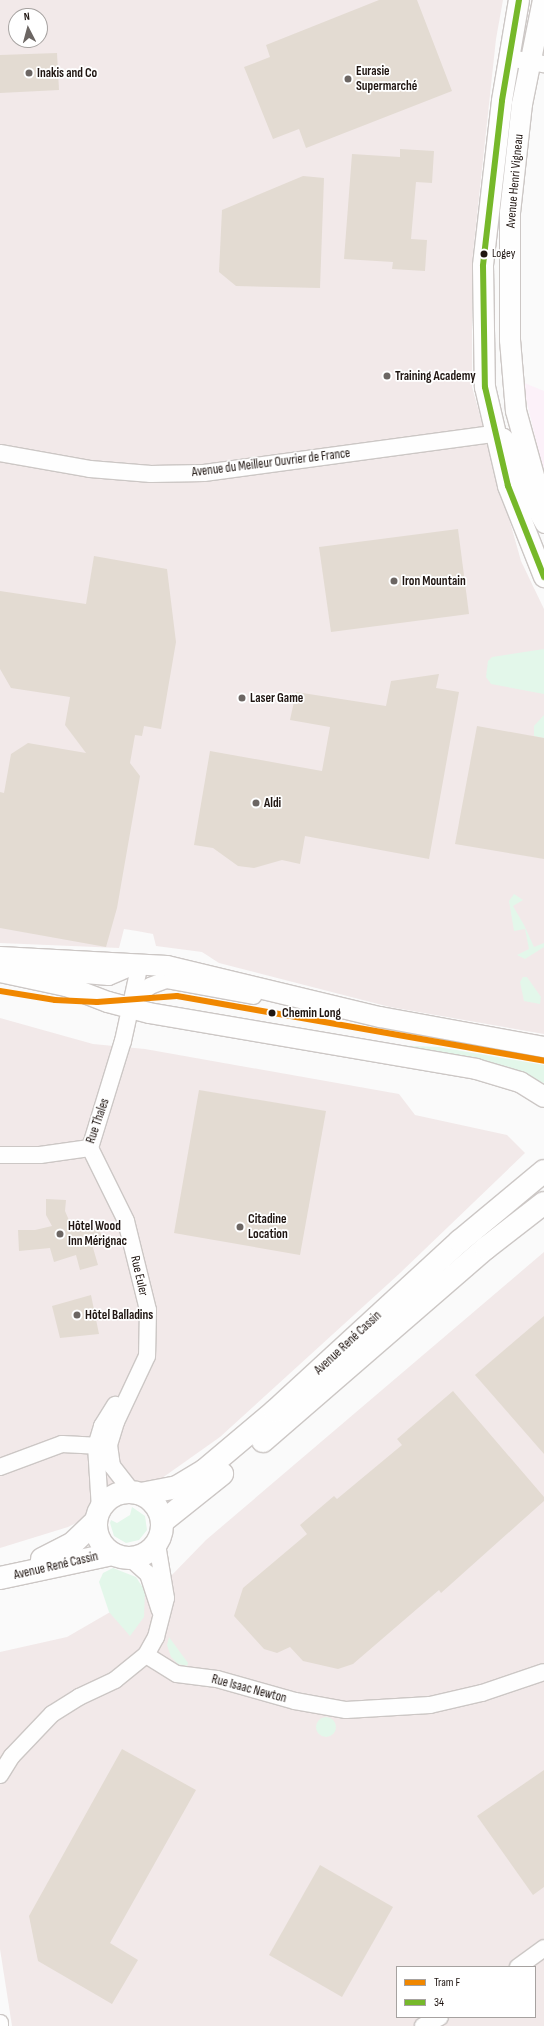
<!DOCTYPE html>
<html>
<head>
<meta charset="utf-8">
<style>
	body { margin:0 }
	#map { position:relative; width:544px; height:2026px; overflow:hidden; background:#fafafa; font-family:"Sofia Sans Condensed",sans-serif }
	div>[style] { position:absolute }
	[style*='--x'] { left:calc(var(--x)*1px); top:calc(var(--y)*1px); width:calc(var(--w)*1px); rotate:calc(var(--a)*1deg) }
	.commercial>* { inset:0; background:#f2e9e9 }
	.industrial>* { inset:0; background:#fcf1f9 }
	.green>* { inset:0; background:#e3f7ea }
	.round { border-radius:50% }
	.building>* { inset:0; background:#e3dbd2 }
	.roads { filter:drop-shadow(1px 0 #ccc7c5) drop-shadow(-1px 0 #ccc7c5) drop-shadow(0 1px #ccc7c5) drop-shadow(0 -1px #ccc7c5) }
	.minor>* { height:16px; margin:-8px; padding:0 8px; transform-origin:8px; border-radius:8px; background:#fefefe }
	.tertiary>* { height:20px; margin:-10px; padding:0 10px; transform-origin:10px; border-radius:10px; background:#fefefe }
	.secondary>* { height:22px; margin:-11px; padding:0 11px; transform-origin:11px; border-radius:11px; background:#fefefe }
	.secondary>.ring { margin:-11px; padding:0; box-sizing:content-box; background:none; border:22px solid #fefefe; border-radius:50% }
	.bus-1>* { height:6px; margin:-3px; padding:0 3px; transform-origin:3px; border-radius:3px; background:#76b82a }
	.tram-1>* { height:6px; margin:-3px; padding:0 3px; transform-origin:3px; border-radius:3px; background:#f08700 }
	.dots>* { width:11px; height:11px; translate:-50% -50%; box-sizing:border-box; border:2px solid #fff; border-radius:50% }
	span { translate:-50% -50%; white-space:nowrap; text-align:center; line-height:1.15; -webkit-text-stroke:3.5px #fff; paint-order:stroke }
	.bus-label { font-size:12px; color:#201612 }
	.left { translate:0 -50%; text-align:left }
	.poi-label { font-size:13px; color:#201612; font-weight:700 }
	.street-label { font-size:13px; color:#201612 }
	.stop-label { font-size:13px; color:#201612; font-weight:700 }
	.legend { position:absolute; left:396px; top:1966px; width:140px; height:52px; box-sizing:border-box; background:#fff; border:1px solid #a6a2a0; margin:0; padding:5px 7px; list-style:none; font-size:12px; color:#201612 }
	.legend li { display:flex; align-items:center; gap:8px; height:20px }
	.legend b { width:20px; border:1px solid #a6a2a0 }
	.north { position:absolute; left:8px; top:8px; width:40px; height:40px; box-sizing:border-box; background:#fff; border:1px solid #a6a2a0; border-radius:50%; rotate:354deg; font-size:11px; font-weight:700; line-height:16px; text-align:center; color:#201612 }
	.north::after { content:''; display:block; margin:auto; width:14px; height:18px; background:#6c6663; clip-path:polygon(50% 0,100% 100%,50% 72%,0 100%) }
</style>
</head>
<body>
<div id="map">
	<div class="commercial">
		<div style="clip-path:polygon(evenodd,0 0,503px 0,496px 39px,472px 262px,472px 387px,521px 561px,544px 609px,544px 1034px,390px 1007px,219px 963px,202px 952px,156px 946px,153px 934px,137px 931px,124px 929px,119px 948px,0 943px,0 0,16px 16px,40px 16px,40px 40px,16px 40px,16px 16px)"></div>
		<div style="clip-path:polygon(0 1018px,93px 1044px,145px 1049px,399px 1094px,415px 1115px,507px 1135px,525px 1153px,399px 1274px,220px 1437px,148px 1488px,68px 1527px,0 1548px)"></div>
		<div style="clip-path:polygon(evenodd,544px 1252px,544px 2026px,12px 2026px,0 1949px,0 1652px,67px 1637px,169px 1578px,206px 1540px,544px 1252px,397px 1967px,535px 1967px,535px 2017px,397px 2017px,397px 1967px)"></div>
	</div>
	<div class="industrial">
		<div style="clip-path:polygon(522px 382px,544px 391px,544px 474px)"></div>
	</div>
	<div class="green">
		<div style="clip-path:polygon(544px 649px,544px 694px,491px 684px,486px 677px,488px 661px,492px 657px)"></div>
		<div style="clip-path:polygon(544px 715px,544px 738px,534px 736px,534px 726px)"></div>
		<div style="clip-path:polygon(514px 894px,523px 900px,513px 906px,524px 925px,534px 947px,544px 943px,544px 947px,525px 959px,517px 955px,529px 949px,525px 929px,514px 931px,509px 901px)"></div>
		<div style="clip-path:polygon(523px 977px,527px 977px,541px 997px,540px 1004px,524px 1001px,520px 982px)"></div>
		<div style="clip-path:polygon(389px 1045px,439px 1047px,544px 1065px,544px 1083px,509px 1067px)"></div>
		<div style="clip-path:polygon(132px 1507px,145px 1516px,147px 1530px,139px 1540px,126px 1543px,114px 1536px,110px 1523px,111px 1520px,117px 1523px,130px 1515px)"></div>
		<div style="clip-path:polygon(113px 1568px,136px 1577px,145px 1591px,144px 1617px,130px 1636px,109px 1612px,99px 1582px,103px 1573px)"></div>
		<div style="clip-path:polygon(169px 1637px,188px 1663px,187px 1666px,178px 1664px,171px 1657px,167px 1645px)"></div>
		<div class="round" style="left:316px;top:1717px;width:20px;height:20px"></div>
	</div>
	<div class="building">
		<div style="clip-path:polygon(379px 0,417px 0,452px 91px,306px 148px,299px 129px,273px 139px,244px 67px,270px 57px,266px 45px)"></div>
		<div style="clip-path:polygon(57px 53px,59px 90px,0 93px,0 55px)"></div>
		<div style="clip-path:polygon(400px 149px,434px 151px,432px 183px,416px 182px,411px 239px,427px 240px,425px 271px,392px 269px,393px 262px,344px 259px,352px 154px,400px 157px)"></div>
		<div style="clip-path:polygon(303px 176px,324px 178px,320px 288px,236px 286px,219px 272px,222px 210px)"></div>
		<div style="clip-path:polygon(458px 529px,469px 614px,331px 632px,319px 547px)"></div>
		<div style="clip-path:polygon(94px 556px,167px 569px,176px 642px,161px 729px,144px 726px,142px 736px,135px 735px,130px 763px,140px 776px,117px 908px,106px 947px,0 928px,0 792px,4px 793px,11px 754px,28px 743px,86px 753px,65px 725px,70px 697px,11px 688px,0 669px,0 591px,86px 604px)"></div>
		<div style="clip-path:polygon(439px 674px,436px 688px,459px 692px,429px 859px,305px 836px,300px 864px,282px 860px,254px 868px,238px 866px,213px 848px,194px 845px,210px 751px,322px 771px,330px 727px,290px 720px,296px 692px,386px 706px,391px 681px)"></div>
		<div style="clip-path:polygon(477px 726px,544px 738px,544px 859px,455px 844px)"></div>
		<div style="clip-path:polygon(199px 1090px,326px 1111px,300px 1255px,174px 1233px)"></div>
		<div style="clip-path:polygon(46px 1199px,66px 1200px,65px 1211px,71px 1225px,75px 1223px,78px 1231px,98px 1225px,102px 1237px,91px 1241px,98px 1265px,80px 1270px,76px 1255px,54px 1262px,50px 1248px,19px 1251px,18px 1230px,35px 1230px,52px 1226px,46px 1215px)"></div>
		<div style="clip-path:polygon(91px 1295px,99px 1334px,60px 1338px,52px 1306px)"></div>
		<div style="clip-path:polygon(544px 1316px,544px 1454px,475px 1375px)"></div>
		<div style="clip-path:polygon(453px 1391px,544px 1497px,544px 1501px,441px 1593px,439px 1590px,353px 1664px,338px 1669px,303px 1661px,290px 1647px,277px 1653px,264px 1649px,234px 1616px,243px 1588px,307px 1534px,300px 1525px,334px 1496px,337px 1499px,402px 1445px,397px 1439px)"></div>
		<div style="clip-path:polygon(122px 1749px,196px 1790px,110px 1943px,138px 1960px,112px 2004px,38px 1961px,29px 1916px)"></div>
		<div style="clip-path:polygon(544px 1770px,544px 1887px,533px 1895px,477px 1816px)"></div>
		<div style="clip-path:polygon(320px 1865px,393px 1907px,342px 1997px,269px 1955px)"></div>
	</div>
	<div class="roads">
		<div class="minor">
			<div style="--x:509;--y:58;--w:36;--a:10"></div>
			<div style="--x:0;--y:453;--w:91;--a:10.1"></div>
			<div style="--x:90;--y:469;--w:61;--a:4.7"></div>
			<div style="--x:151;--y:474;--w:53;--a:-1.1"></div>
			<div style="--x:204;--y:473;--w:293;--a:-7.7"></div>
			<div style="--x:494;--y:434;--w:10;--a:17"></div>
			<div style="--x:504;--y:437;--w:8;--a:45"></div>
			<div style="--x:510;--y:443;--w:43;--a:75.3"></div>
			<div style="--x:521;--y:485;--w:46;--a:60.1"></div>
			<div style="--x:36;--y:971;--w:73;--a:4.7"></div>
			<div style="--x:109;--y:977;--w:34;--a:-23"></div>
			<div style="--x:133;--y:1000;--w:22;--a:-39"></div>
			<div style="--x:150;--y:986;--w:17;--a:-21"></div>
			<div style="--x:166;--y:980;--w:89;--a:10.3"></div>
			<div style="--x:90;--y:1148;--w:81;--a:63.7"></div>
			<div style="--x:126;--y:1221;--w:92;--a:76.1"></div>
			<div style="--x:148;--y:1310;--w:46;--a:91.2"></div>
			<div style="--x:147;--y:1356;--w:73;--a:115.2"></div>
			<div style="--x:116;--y:1422;--w:24;--a:107"></div>
			<div style="--x:109;--y:1445;--w:21;--a:82"></div>
			<div style="--x:112;--y:1466;--w:33;--a:52"></div>
			<div style="--x:0;--y:1155;--w:40;--a:0"></div>
			<div style="--x:40;--y:1155;--w:50;--a:-8"></div>
			<div style="--x:90;--y:1148;--w:112;--a:-72.9"></div>
			<div style="--x:123;--y:1041;--w:79;--a:-77.6"></div>
			<div style="--x:0;--y:1467;--w:66;--a:-20.4"></div>
			<div style="--x:62;--y:1444;--w:34;--a:3"></div>
			<div style="--x:100;--y:1509;--w:63;--a:-93.6"></div>
			<div style="--x:96;--y:1446;--w:21;--a:-73"></div>
			<div style="--x:102;--y:1426;--w:25;--a:-58"></div>
			<div style="--x:130;--y:1558;--w:24;--a:42"></div>
			<div style="--x:148;--y:1574;--w:38;--a:72"></div>
			<div style="--x:146;--y:1655;--w:36;--a:32"></div>
			<div style="--x:177;--y:1674;--w:40;--a:7.1"></div>
			<div style="--x:217;--y:1679;--w:81;--a:15.8"></div>
			<div style="--x:295;--y:1701;--w:52;--a:10"></div>
			<div style="--x:346;--y:1710;--w:84;--a:-3.4"></div>
			<div style="--x:430;--y:1705;--w:53;--a:-13"></div>
			<div style="--x:482;--y:1693;--w:65;--a:-18.7"></div>
			<div style="--x:0;--y:1775;--w:22;--a:-58"></div>
			<div style="--x:12;--y:1756;--w:58;--a:-46.4"></div>
			<div style="--x:52;--y:1714;--w:32;--a:-32"></div>
			<div style="--x:79;--y:1697;--w:40;--a:-25"></div>
			<div style="--x:115;--y:1680;--w:40;--a:-39"></div>
			<div style="--x:146;--y:1655;--w:21;--a:-61"></div>
			<div style="--x:156;--y:1637;--w:40;--a:-75.6"></div>
			<div style="--x:166;--y:1598;--w:55;--a:-99.5"></div>
			<div style="--x:518;--y:1967;--w:32;--a:-36"></div>
			<div style="--x:0;--y:2023;--w:3;--a:90"></div>
			<div style="--x:423;--y:2026;--w:19;--a:-28"></div>
		</div>
		<div class="tertiary">
			<div style="--x:519;--y:0;--w:102;--a:99.6"></div>
			<div style="--x:502;--y:101;--w:166;--a:96.6"></div>
			<div style="--x:483;--y:266;--w:121;--a:89.1"></div>
			<div style="--x:485;--y:387;--w:102;--a:76.9"></div>
			<div style="--x:508;--y:486;--w:98;--a:68.4"></div>
			<div style="--x:543;--y:0;--w:106;--a:101.4"></div>
			<div style="--x:522;--y:104;--w:110;--a:96.3"></div>
			<div style="--x:510;--y:213;--w:127;--a:90"></div>
			<div style="--x:510;--y:340;--w:71;--a:85.2"></div>
			<div style="--x:516;--y:411;--w:105;--a:74.5"></div>
			<div style="--x:0;--y:957;--w:167;--a:3.1"></div>
			<div style="--x:167;--y:966;--w:219;--a:13.5"></div>
			<div style="--x:380;--y:1017;--w:167;--a:10.4"></div>
			<div style="--x:0;--y:972;--w:67;--a:12"></div>
			<div style="--x:66;--y:986;--w:45;--a:20.9"></div>
			<div style="--x:108;--y:1002;--w:42;--a:15"></div>
			<div style="--x:149;--y:1013;--w:332;--a:9.7"></div>
			<div style="--x:476;--y:1069;--w:46;--a:16.5"></div>
			<div style="--x:520;--y:1082;--w:28;--a:32"></div>
		</div>
		<div class="secondary">
			<div style="--x:263;--y:1441;--w:295;--a:-40.9"></div>
			<div style="--x:486;--y:1248;--w:73;--a:-37.8"></div>
			<div class="ring" style="left:96px;top:1492px;width:44px;height:44px"></div>
			<div style="--x:141;--y:1494;--w:37;--a:-11"></div>
			<div style="--x:177;--y:1487;--w:33;--a:-31"></div>
			<div style="--x:205;--y:1470;--w:92;--a:-40.1"></div>
			<div style="--x:275;--y:1411;--w:251;--a:-42.6"></div>
			<div style="--x:460;--y:1241;--w:109;--a:-39.8"></div>
			<div style="--x:162;--y:1522;--w:77;--a:-38.7"></div>
			<div style="--x:42;--y:1559;--w:34;--a:-27"></div>
			<div style="--x:72;--y:1544;--w:33;--a:-44"></div>
			<div style="--x:0;--y:1578;--w:115;--a:-12.1"></div>
		</div>
	</div>
	<div class="bus-1">
		<div style="--x:519;--y:0;--w:102;--a:99.6"></div>
		<div style="--x:502;--y:101;--w:166;--a:96.6"></div>
		<div style="--x:483;--y:266;--w:121;--a:89.1"></div>
		<div style="--x:485;--y:387;--w:102;--a:76.9"></div>
		<div style="--x:508;--y:486;--w:98;--a:68.4"></div>
	</div>
	<div class="tram-1">
		<div style="--x:0;--y:991;--w:56;--a:9.3"></div>
		<div style="--x:55;--y:1000;--w:42;--a:2.7"></div>
		<div style="--x:97;--y:1002;--w:80;--a:-4.3"></div>
		<div style="--x:177;--y:996;--w:373;--a:10"></div>
	</div>
	<div class="dots">
		<div style="left:29px;top:73px;background:#6c6663"></div>
		<div style="left:348px;top:79px;background:#6c6663"></div>
		<div style="left:484px;top:254px;background:#201612"></div>
		<div style="left:387px;top:376px;background:#6c6663"></div>
		<div style="left:394px;top:581px;background:#6c6663"></div>
		<div style="left:242px;top:698px;background:#6c6663"></div>
		<div style="left:256px;top:803px;background:#6c6663"></div>
		<div style="left:272px;top:1013px;background:#201612"></div>
		<div style="left:240px;top:1227px;background:#6c6663"></div>
		<div style="left:60px;top:1234px;background:#6c6663"></div>
		<div style="left:77px;top:1315px;background:#6c6663"></div>
	</div>
	<div class="bus-label">
		<span class="left" style="left:492px;top:254px">Logey</span>
	</div>
	<div class="poi-label">
		<span class="left" style="left:356px;top:79px">Eurasie<br>Supermarché</span>
		<span class="left" style="left:37px;top:73px">Inakis and Co</span>
		<span class="left" style="left:395px;top:376px">Training Academy</span>
		<span class="left" style="left:402px;top:581px">Iron Mountain</span>
		<span class="left" style="left:250px;top:698px">Laser Game</span>
		<span class="left" style="left:264px;top:803px">Aldi</span>
		<span class="left" style="left:248px;top:1227px">Citadine<br>Location</span>
		<span class="left" style="left:68px;top:1234px">Hôtel Wood<br>Inn Mérignac</span>
		<span class="left" style="left:85px;top:1315px">Hôtel Balladins</span>
	</div>
	<div class="street-label">
		<span style="left:515px;top:181px;rotate:-85deg">Avenue Henri Vigneau</span>
		<span style="left:271px;top:463px;rotate:-7deg">Avenue du Meilleur Ouvrier de France</span>
		<span style="left:98px;top:1121px;rotate:-71deg">Rue Thales</span>
		<span style="left:139px;top:1276px;rotate:77deg">Rue Euler</span>
		<span style="left:348px;top:1343px;rotate:-43deg">Avenue René Cassin</span>
		<span style="left:56px;top:1566px;rotate:-13deg">Avenue René Cassin</span>
		<span style="left:249px;top:1689px;rotate:15deg">Rue Isaac Newton</span>
	</div>
	<div class="stop-label">
		<span class="left" style="left:282px;top:1013px">Chemin Long</span>
	</div>
	<ul class="legend">
	<li><b style="height:5px;background:#f08700"></b>Tram F</li>
	<li><b style="height:5px;background:#76b82a"></b>34</li>
	</ul>
	<div class="north">N</div>
</div>
</body>
</html>
